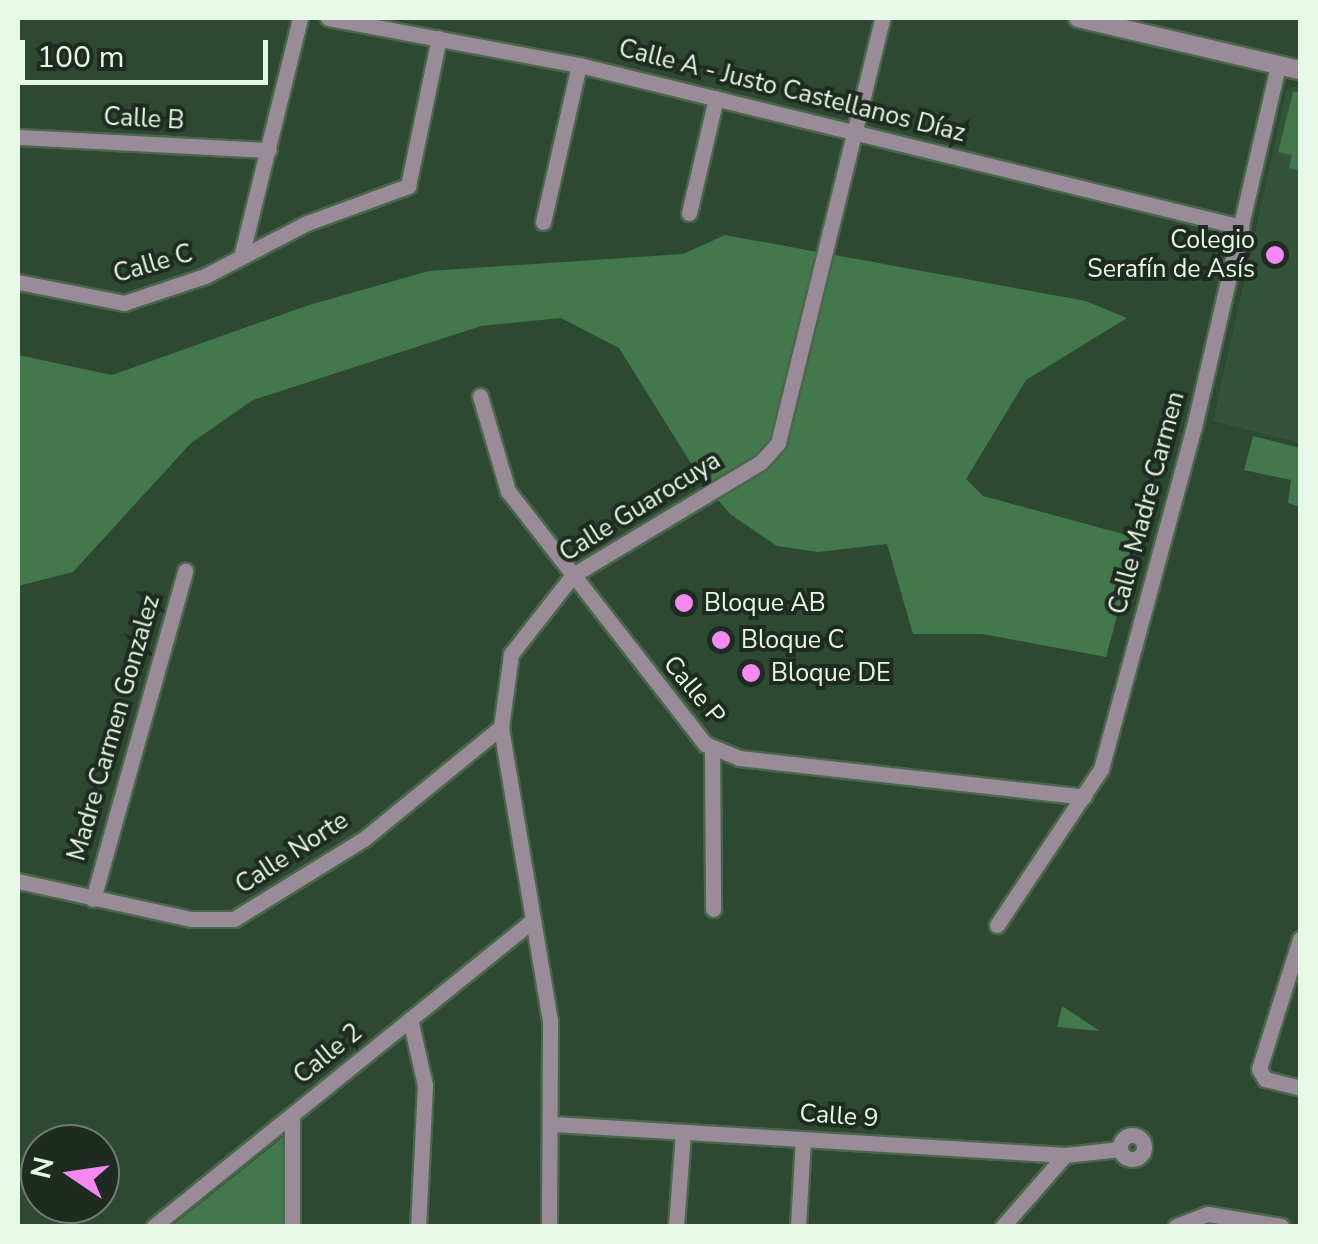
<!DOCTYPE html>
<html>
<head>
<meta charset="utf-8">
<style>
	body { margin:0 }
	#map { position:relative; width:1318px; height:1244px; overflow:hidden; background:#2d4931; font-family:"Nunito Sans",sans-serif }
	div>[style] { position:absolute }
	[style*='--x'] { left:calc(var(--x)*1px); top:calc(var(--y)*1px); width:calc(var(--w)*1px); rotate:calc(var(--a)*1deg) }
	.built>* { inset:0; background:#335438 }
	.green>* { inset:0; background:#43774c }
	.roads { filter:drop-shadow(2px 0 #4b654e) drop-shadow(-2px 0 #4b654e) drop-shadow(0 2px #4b654e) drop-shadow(0 -2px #4b654e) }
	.minor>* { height:15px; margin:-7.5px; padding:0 7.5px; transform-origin:7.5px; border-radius:7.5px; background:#998c98 }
	.minor>.ring { margin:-7.5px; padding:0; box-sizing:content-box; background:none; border:15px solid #998c98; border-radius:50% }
	.tertiary>* { height:18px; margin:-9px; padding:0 9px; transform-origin:9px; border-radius:9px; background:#998c98 }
	.dots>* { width:28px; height:28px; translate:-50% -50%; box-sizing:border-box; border:5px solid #1f2b21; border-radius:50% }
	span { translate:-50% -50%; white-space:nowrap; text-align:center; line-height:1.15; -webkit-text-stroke:8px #1f2b21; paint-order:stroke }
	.street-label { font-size:25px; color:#e7f8e9 }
	.poi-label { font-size:25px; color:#e7f8e9 }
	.right { translate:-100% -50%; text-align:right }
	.left { translate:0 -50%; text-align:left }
	.frame { position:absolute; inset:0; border:20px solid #e7f8e9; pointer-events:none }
	.north { position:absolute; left:20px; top:1124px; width:100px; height:100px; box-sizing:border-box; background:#1f2b21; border:2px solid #6f7d71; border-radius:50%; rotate:283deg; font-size:28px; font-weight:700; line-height:40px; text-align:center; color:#e7f8e9 }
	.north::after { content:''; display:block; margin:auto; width:35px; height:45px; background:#f389f1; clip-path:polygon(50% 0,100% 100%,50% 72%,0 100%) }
	.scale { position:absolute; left:20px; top:40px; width:248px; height:45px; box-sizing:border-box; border:5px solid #e7f8e9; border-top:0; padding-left:12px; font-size:30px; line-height:35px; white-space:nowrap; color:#e7f8e9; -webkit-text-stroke:8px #1f2b21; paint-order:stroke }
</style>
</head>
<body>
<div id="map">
	<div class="built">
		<div style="clip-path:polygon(1300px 85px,1300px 443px,1213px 421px,1287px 89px)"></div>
	</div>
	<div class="green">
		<div style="clip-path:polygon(1293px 92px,1300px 92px,1300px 171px,1289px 168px,1292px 155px,1278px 152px)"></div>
		<div style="clip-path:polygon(725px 235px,1086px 301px,1127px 318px,1026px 380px,966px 479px,983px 496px,1138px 538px,1106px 657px,983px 634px,913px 634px,887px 544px,818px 552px,777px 546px,730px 514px,702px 481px,619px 348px,561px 318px,481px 326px,253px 400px,191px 443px,73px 572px,18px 586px,18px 355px,112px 375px,309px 305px,429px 271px,683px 254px)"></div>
		<div style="clip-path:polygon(1253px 436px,1300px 448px,1300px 507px,1288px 503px,1291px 480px,1244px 470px)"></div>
		<div style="clip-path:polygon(1062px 1006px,1100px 1031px,1057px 1027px)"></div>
		<div style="clip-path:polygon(288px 1133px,283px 1226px,172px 1226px)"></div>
	</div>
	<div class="roads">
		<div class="minor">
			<div style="--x:328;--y:18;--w:255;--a:10.6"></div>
			<div style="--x:579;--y:65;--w:682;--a:13.75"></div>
			<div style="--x:18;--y:137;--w:251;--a:3"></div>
			<div style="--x:689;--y:213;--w:118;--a:-76.8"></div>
			<div style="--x:543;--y:222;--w:161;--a:-77.1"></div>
			<div style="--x:241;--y:257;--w:246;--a:-76.1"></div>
			<div style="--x:18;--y:282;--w:108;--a:11.2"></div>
			<div style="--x:124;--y:303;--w:85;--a:-18.4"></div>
			<div style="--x:205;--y:276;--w:115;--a:-27.5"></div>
			<div style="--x:307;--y:223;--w:108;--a:-20.1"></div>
			<div style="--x:408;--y:186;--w:151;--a:-78.2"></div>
			<div style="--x:480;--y:396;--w:99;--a:73.6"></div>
			<div style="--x:508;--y:491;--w:321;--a:52.1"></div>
			<div style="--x:705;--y:744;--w:37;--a:22"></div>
			<div style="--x:739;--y:758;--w:347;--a:6.4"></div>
			<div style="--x:712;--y:748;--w:161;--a:89.6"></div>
			<div style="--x:18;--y:881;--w:177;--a:12.4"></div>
			<div style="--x:191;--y:919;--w:43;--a:0"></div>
			<div style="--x:234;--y:919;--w:154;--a:-31.7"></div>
			<div style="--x:365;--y:838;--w:176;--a:-39.2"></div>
			<div style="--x:93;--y:899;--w:341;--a:-74.3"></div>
			<div style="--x:997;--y:925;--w:187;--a:-56.3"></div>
			<div style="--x:1101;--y:769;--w:354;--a:-74.8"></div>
			<div style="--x:1194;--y:427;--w:372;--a:-76.9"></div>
			<div style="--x:1300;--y:939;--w:136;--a:107.5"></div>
			<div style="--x:1259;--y:1069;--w:12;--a:59"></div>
			<div style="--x:1265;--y:1079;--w:36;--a:14"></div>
			<div style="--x:410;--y:1019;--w:68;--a:77.2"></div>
			<div style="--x:425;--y:1085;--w:141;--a:92.8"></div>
			<div style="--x:554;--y:1124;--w:512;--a:3.47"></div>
			<div style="--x:1065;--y:1155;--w:55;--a:-6.2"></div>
			<div class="ring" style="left:1120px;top:1135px;width:9px;height:9px"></div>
			<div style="--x:154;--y:1226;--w:487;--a:-38.9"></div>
			<div style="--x:292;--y:1226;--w:111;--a:-90"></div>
			<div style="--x:549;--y:1226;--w:205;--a:-89.7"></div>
			<div style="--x:550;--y:1021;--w:298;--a:-99.5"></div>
			<div style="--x:501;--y:727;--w:74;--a:-82.2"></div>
			<div style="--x:511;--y:654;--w:100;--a:-51.9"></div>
			<div style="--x:573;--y:575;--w:219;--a:-31"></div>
			<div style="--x:761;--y:462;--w:25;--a:-48"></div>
			<div style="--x:778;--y:443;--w:438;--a:-76.2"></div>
			<div style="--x:676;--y:1226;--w:94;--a:-85.7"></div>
			<div style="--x:798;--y:1226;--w:87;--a:-86.7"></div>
			<div style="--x:1003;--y:1226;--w:94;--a:-48.9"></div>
			<div style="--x:1176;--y:1226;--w:34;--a:-21"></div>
			<div style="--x:1208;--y:1214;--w:74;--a:9.3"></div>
		</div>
		<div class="tertiary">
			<div style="--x:1078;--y:18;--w:228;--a:13.2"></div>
		</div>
	</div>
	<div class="dots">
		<div style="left:1275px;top:255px;background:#f389f1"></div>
		<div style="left:684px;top:603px;background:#f389f1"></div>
		<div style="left:721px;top:640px;background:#f389f1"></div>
		<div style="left:751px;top:673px;background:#f389f1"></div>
	</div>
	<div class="street-label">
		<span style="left:792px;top:91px;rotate:14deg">Calle A - Justo Castellanos Díaz</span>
		<span style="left:144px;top:119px;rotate:3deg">Calle B</span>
		<span style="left:153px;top:264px;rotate:-16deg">Calle C</span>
		<span style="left:1147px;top:503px;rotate:-75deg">Calle Madre Carmen</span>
		<span style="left:640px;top:507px;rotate:-32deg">Calle Guarocuya</span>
		<span style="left:694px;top:690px;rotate:50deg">Calle P</span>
		<span style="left:114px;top:728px;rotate:-74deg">Madre Carmen Gonzalez</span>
		<span style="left:292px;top:853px;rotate:-33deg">Calle Norte</span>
		<span style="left:328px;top:1054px;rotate:-39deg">Calle 2</span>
		<span style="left:839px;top:1116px;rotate:4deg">Calle 9</span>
	</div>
	<div class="poi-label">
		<span class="right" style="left:1255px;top:255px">Colegio<br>Serafín de Asís</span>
		<span class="left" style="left:704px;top:603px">Bloque AB</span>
		<span class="left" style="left:741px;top:640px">Bloque C</span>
		<span class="left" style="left:771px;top:673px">Bloque DE</span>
	</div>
	<div class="frame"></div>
	<div class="north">N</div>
	<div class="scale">100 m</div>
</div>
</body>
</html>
